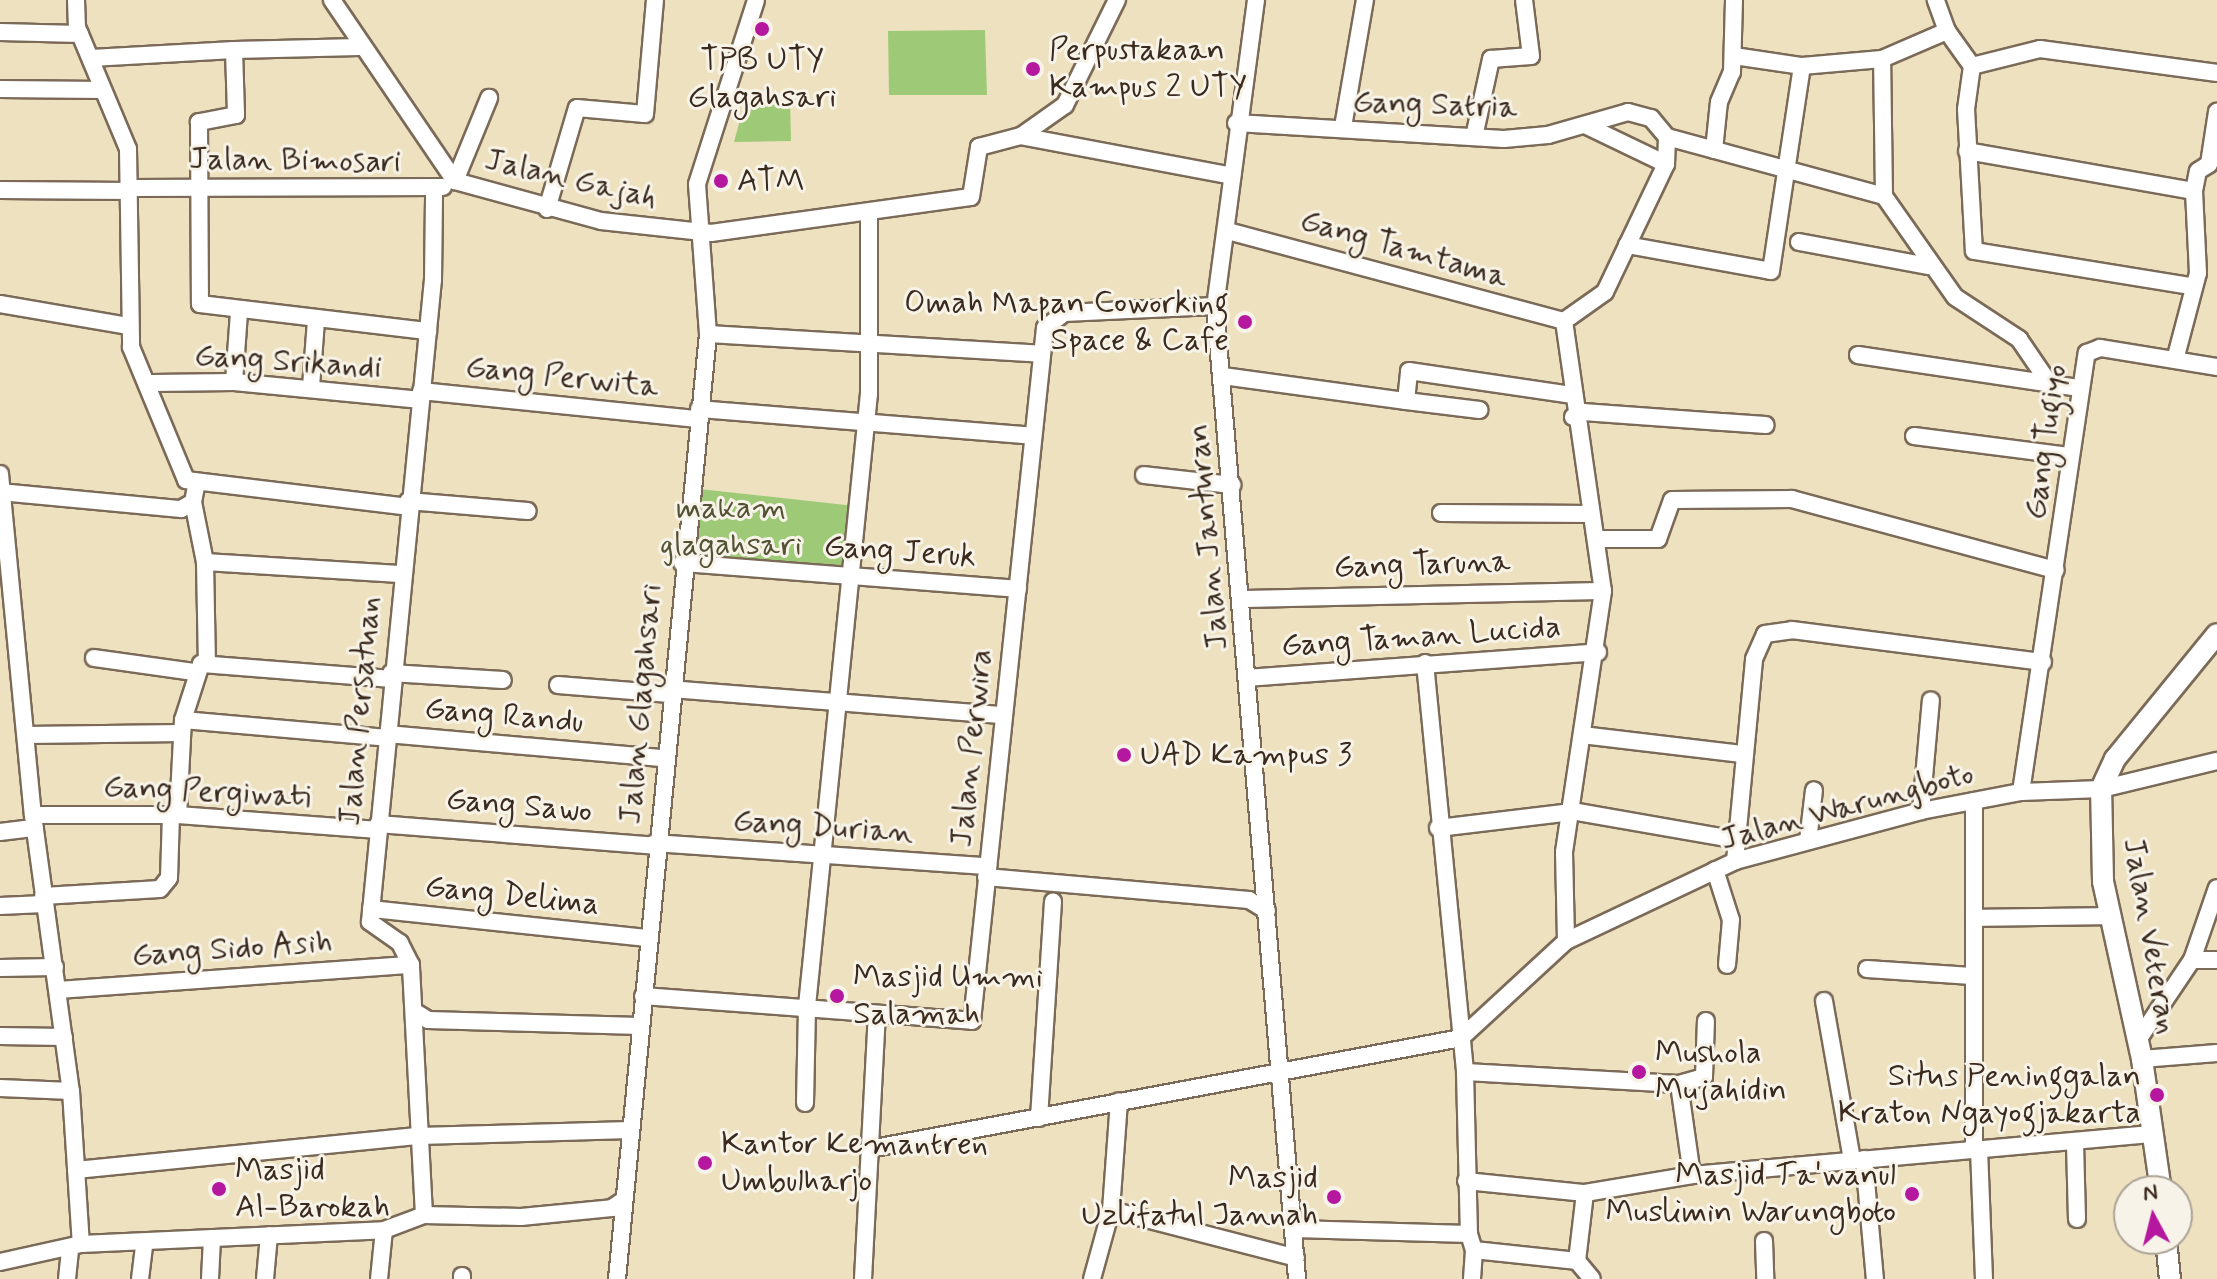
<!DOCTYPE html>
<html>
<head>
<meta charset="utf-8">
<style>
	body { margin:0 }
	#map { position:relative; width:2217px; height:1279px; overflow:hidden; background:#eee1c0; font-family:Mynerve,sans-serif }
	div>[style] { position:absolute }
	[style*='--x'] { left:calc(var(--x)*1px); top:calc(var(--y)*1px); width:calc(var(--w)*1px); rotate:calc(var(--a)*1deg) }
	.green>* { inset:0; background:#9eca77 }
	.roads { filter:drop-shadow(2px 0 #7a6a57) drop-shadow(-2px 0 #7a6a57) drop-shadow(0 2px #7a6a57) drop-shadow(0 -2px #7a6a57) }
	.minor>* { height:16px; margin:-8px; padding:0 8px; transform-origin:8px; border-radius:8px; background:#fff }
	.major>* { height:20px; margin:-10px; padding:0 10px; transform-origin:10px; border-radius:10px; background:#fff }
	.dots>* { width:22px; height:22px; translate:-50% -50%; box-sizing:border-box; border:4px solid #f7f3e8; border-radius:50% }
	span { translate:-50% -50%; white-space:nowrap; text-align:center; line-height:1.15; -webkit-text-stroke:6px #f7f3e8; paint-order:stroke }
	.poi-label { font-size:32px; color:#3b2a1e }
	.left { translate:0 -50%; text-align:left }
	.right { translate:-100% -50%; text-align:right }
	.street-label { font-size:32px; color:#3b2a1e }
	.park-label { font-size:32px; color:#545234 }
	.north { position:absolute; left:2113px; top:1175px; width:80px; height:80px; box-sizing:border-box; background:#f7f3e8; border:2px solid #aca397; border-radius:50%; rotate:353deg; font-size:22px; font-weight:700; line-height:32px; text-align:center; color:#3b2a1e }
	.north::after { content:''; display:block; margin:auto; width:28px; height:36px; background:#b5179e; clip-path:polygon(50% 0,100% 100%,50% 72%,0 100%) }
</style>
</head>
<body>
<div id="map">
	<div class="green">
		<div style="clip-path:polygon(985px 30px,987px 95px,889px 95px,888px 31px)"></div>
		<div style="clip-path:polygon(790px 99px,791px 141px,734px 142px,745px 101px)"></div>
		<div style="clip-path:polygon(699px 489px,855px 506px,848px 571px,700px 561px,693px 542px)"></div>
	</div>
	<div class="roads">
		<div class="minor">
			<div style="--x:76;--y:0;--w:27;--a:88"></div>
			<div style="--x:77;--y:27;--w:132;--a:67.3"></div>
			<div style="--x:128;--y:149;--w:198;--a:89.1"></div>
			<div style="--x:131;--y:347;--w:144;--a:67.5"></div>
			<div style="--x:186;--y:480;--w:224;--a:6.9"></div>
			<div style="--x:332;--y:0;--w:219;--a:55.8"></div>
			<div style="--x:455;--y:181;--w:151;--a:15.3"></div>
			<div style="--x:601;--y:221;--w:111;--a:6.2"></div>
			<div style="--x:711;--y:233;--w:262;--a:-7.9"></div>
			<div style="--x:971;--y:197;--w:51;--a:-80.9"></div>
			<div style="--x:979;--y:147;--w:43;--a:-14.7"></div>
			<div style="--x:1021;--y:136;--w:54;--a:-35.2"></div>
			<div style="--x:1065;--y:105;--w:117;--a:-63.7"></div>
			<div style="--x:1256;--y:0;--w:309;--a:97.6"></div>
			<div style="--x:1215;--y:306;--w:976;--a:85.18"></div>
			<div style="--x:1947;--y:31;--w:43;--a:54.5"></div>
			<div style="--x:1972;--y:66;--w:43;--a:97.9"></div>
			<div style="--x:1966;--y:109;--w:142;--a:86.8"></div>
			<div style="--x:1974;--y:251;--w:218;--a:9.2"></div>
			<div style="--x:0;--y:32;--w:80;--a:1.4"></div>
			<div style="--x:359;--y:47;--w:125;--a:178.6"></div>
			<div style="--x:234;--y:50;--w:65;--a:88.2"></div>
			<div style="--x:236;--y:115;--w:38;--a:169"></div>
			<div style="--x:199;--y:122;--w:182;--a:89.7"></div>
			<div style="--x:200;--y:304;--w:230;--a:6.8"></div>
			<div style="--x:1734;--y:56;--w:69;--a:8.4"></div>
			<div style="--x:1802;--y:66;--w:80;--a:-5"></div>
			<div style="--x:91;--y:58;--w:143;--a:-3.2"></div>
			<div style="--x:1972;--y:66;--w:70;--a:-14"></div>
			<div style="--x:2040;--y:49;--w:179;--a:7.7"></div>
			<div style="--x:0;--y:89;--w:102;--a:0.6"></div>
			<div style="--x:1236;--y:123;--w:268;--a:3.4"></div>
			<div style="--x:1504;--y:139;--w:44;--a:-5.2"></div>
			<div style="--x:1548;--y:135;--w:83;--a:-16"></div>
			<div style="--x:1628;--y:112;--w:24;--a:15"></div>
			<div style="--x:1651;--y:118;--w:25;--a:50"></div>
			<div style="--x:1667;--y:137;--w:27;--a:92"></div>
			<div style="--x:1666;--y:164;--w:142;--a:115.5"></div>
			<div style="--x:1605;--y:292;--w:50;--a:144.7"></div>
			<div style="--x:1564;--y:321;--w:273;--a:81.8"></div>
			<div style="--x:1603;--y:591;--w:264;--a:98.5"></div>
			<div style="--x:1564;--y:852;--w:89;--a:88.7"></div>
			<div style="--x:1585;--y:125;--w:90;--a:25.7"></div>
			<div style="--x:1343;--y:127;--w:129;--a:-80.2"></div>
			<div style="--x:1021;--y:136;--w:215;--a:10.7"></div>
			<div style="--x:1474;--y:137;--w:80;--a:-77.7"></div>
			<div style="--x:1491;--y:59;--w:40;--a:-4.3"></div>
			<div style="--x:1531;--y:56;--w:56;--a:-97.1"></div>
			<div style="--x:1667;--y:137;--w:225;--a:15.2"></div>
			<div style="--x:1884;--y:196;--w:123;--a:54.9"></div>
			<div style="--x:1955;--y:297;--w:77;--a:33.3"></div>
			<div style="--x:2019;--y:339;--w:53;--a:55.7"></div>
			<div style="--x:1714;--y:150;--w:48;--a:-84.1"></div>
			<div style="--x:1719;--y:102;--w:33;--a:-67"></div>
			<div style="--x:1732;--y:72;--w:72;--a:-88.4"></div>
			<div style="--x:1967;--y:151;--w:230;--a:10"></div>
			<div style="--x:455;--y:181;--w:90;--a:-67.7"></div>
			<div style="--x:131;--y:188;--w:312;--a:-0.2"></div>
			<div style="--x:0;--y:190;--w:130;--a:0.4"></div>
			<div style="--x:1884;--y:196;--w:137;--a:-90.8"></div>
			<div style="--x:1882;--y:59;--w:71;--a:-23.3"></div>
			<div style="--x:1947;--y:31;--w:33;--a:-110"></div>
			<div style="--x:547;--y:209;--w:105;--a:-73.5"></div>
			<div style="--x:577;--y:108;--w:68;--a:5"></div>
			<div style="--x:645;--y:114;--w:114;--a:-85"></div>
			<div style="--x:1228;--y:231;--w:348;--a:15"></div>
			<div style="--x:1799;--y:242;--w:132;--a:10.5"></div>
			<div style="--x:1627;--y:245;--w:146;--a:10.2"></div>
			<div style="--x:1771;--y:271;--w:207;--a:-81.4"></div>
			<div style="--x:0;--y:304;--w:131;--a:9.7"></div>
			<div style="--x:708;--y:334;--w:334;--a:3.4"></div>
			<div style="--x:1858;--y:355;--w:224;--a:8.5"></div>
			<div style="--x:2175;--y:360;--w:90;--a:-75.2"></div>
			<div style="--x:2198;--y:273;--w:82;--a:-92.8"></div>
			<div style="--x:2194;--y:191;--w:20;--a:-79"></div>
			<div style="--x:2198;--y:171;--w:13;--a:-32"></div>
			<div style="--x:2209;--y:164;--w:53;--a:-81.3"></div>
			<div style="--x:1223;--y:376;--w:185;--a:7.8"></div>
			<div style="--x:1406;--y:401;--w:30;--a:-84"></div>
			<div style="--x:1409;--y:371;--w:164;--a:8.4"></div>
			<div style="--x:234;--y:382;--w:69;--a:-85.9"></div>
			<div style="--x:152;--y:383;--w:82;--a:-0.7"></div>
			<div style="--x:234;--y:382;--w:188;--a:5.5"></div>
			<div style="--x:311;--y:387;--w:67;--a:-85.7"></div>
			<div style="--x:421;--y:391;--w:278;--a:5.8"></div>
			<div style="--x:1406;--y:401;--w:74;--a:7"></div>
			<div style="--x:699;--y:409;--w:333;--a:4.6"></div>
			<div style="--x:1573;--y:417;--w:11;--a:-27"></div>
			<div style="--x:1583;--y:412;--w:183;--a:4.1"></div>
			<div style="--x:1914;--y:436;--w:158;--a:7.3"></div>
			<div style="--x:0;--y:474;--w:343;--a:84.5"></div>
			<div style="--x:33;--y:815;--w:279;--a:82.2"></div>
			<div style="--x:71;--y:1091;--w:153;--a:86.3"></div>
			<div style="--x:1144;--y:475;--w:89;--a:6.5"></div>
			<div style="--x:0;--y:492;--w:182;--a:5.4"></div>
			<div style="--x:181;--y:509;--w:14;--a:-30"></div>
			<div style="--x:193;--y:502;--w:15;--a:-79"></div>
			<div style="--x:408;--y:501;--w:120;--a:4.8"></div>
			<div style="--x:193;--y:502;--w:61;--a:78.7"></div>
			<div style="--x:205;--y:562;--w:100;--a:88.9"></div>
			<div style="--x:1441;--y:513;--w:150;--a:0.4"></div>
			<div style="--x:1597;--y:539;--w:61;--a:0"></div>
			<div style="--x:1658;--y:539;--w:41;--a:-70.3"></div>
			<div style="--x:1672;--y:500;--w:120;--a:-0.5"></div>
			<div style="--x:1792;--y:499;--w:273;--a:15.1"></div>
			<div style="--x:205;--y:562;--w:195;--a:3.5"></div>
			<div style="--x:682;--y:563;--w:337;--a:4.4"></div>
			<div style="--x:1242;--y:599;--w:361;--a:-1.3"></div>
			<div style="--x:94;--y:658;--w:100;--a:8"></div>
			<div style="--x:1425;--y:663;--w:411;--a:84.4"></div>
			<div style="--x:1465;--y:1072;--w:162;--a:88.6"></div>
			<div style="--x:1469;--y:1234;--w:17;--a:73"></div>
			<div style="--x:1474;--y:1250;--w:104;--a:6.1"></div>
			<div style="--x:1577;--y:1261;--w:23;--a:50"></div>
			<div style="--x:391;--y:673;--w:112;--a:3.6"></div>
			<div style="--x:1247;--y:678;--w:352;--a:-4.2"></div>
			<div style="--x:558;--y:685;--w:112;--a:4.6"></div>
			<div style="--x:670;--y:689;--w:333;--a:4.5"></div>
			<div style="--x:183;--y:720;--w:205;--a:5"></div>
			<div style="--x:387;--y:734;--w:278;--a:5"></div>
			<div style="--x:26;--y:735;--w:156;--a:-0.7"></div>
			<div style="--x:1582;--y:735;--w:161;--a:6.8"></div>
			<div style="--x:2021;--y:792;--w:444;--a:-81.5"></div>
			<div style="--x:2087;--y:353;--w:14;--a:-21"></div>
			<div style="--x:2100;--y:348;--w:119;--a:9.2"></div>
			<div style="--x:1974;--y:801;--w:117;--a:90"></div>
			<div style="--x:1572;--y:811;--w:169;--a:9.9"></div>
			<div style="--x:1921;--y:811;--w:111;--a:-84.9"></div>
			<div style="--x:33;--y:815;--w:145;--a:0"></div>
			<div style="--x:178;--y:815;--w:201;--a:4.3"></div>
			<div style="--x:178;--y:815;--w:95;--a:-87"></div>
			<div style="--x:183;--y:720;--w:59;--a:-72.2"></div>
			<div style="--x:201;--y:664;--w:190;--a:4.5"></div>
			<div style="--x:378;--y:824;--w:278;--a:4.5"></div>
			<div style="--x:1438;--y:828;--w:135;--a:-6.8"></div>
			<div style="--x:0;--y:832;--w:35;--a:-7"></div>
			<div style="--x:1808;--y:841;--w:51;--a:-83.3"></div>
			<div style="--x:655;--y:843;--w:334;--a:4"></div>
			<div style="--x:1735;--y:861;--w:203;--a:-84.6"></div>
			<div style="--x:1754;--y:659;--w:27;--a:-66"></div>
			<div style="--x:1765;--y:634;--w:27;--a:-8"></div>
			<div style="--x:1792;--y:630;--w:253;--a:7.3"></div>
			<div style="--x:1715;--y:870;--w:52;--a:72.3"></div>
			<div style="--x:1731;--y:920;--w:45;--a:95.1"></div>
			<div style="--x:986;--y:877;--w:264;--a:5"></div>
			<div style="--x:1249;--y:900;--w:21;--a:31"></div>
			<div style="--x:43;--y:896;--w:117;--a:-3.4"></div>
			<div style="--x:160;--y:889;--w:14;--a:-51"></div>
			<div style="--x:169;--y:878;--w:63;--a:-88.2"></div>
			<div style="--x:0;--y:906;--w:44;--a:-2.6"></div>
			<div style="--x:371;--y:909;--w:279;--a:6"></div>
			<div style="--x:2192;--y:960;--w:25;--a:0"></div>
			<div style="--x:0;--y:968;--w:55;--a:-1"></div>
			<div style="--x:1867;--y:969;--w:105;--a:3.8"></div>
			<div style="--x:58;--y:990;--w:354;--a:-4.1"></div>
			<div style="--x:643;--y:996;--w:330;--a:4.3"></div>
			<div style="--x:972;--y:1021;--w:697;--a:-83.99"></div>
			<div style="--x:1045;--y:328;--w:24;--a:-38"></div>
			<div style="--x:1064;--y:313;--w:151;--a:-2.7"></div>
			<div style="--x:1824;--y:1001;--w:161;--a:80"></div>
			<div style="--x:417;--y:1013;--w:13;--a:32"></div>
			<div style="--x:428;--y:1020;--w:212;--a:1.6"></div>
			<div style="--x:0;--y:1036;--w:64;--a:0.9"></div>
			<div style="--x:2138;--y:1040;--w:97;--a:-56"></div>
			<div style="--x:2192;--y:960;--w:76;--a:-70.9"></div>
			<div style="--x:2142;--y:1059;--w:75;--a:-4.6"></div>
			<div style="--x:1465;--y:1072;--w:214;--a:3.2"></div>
			<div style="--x:1679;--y:1084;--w:92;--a:81.9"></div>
			<div style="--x:1692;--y:1175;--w:464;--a:-5.1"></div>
			<div style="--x:1679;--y:1084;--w:26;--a:-16"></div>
			<div style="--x:1704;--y:1077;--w:56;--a:-88"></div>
			<div style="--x:0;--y:1088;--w:71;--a:2.4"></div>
			<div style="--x:805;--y:1103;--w:97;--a:-88.8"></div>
			<div style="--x:807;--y:1006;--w:615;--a:-84.22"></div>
			<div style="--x:869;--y:394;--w:180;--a:-90"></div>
			<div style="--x:1039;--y:1118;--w:217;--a:-86.3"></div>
			<div style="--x:2075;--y:1143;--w:76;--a:88.5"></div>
			<div style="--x:869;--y:1149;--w:602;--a:-10.62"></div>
			<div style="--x:1461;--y:1038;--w:143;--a:-42.7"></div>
			<div style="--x:1566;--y:941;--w:187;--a:-25.3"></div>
			<div style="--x:1735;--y:861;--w:193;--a:-15"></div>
			<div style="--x:1921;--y:811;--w:102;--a:-10.8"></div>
			<div style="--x:2021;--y:792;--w:80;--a:-2.1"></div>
			<div style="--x:2101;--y:789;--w:119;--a:-13.6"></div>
			<div style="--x:1974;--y:1149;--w:231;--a:-90"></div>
			<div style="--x:1974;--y:918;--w:135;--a:-0.8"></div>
			<div style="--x:1979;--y:1149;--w:130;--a:87.8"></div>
			<div style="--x:1864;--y:1159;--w:121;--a:84.8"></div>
			<div style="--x:76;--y:1170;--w:345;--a:-5.7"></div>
			<div style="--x:419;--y:1136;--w:212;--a:-1.6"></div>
			<div style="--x:1466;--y:1181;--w:120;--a:5.8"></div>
			<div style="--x:1585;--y:1193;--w:109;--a:-9.5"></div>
			<div style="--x:1111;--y:1210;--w:191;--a:14.5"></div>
			<div style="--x:424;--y:1215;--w:250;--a:-93"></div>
			<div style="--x:411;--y:965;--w:25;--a:-117"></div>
			<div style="--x:400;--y:943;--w:37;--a:-145"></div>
			<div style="--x:370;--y:922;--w:645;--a:-84.4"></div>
			<div style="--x:433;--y:280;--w:88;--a:-89.3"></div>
			<div style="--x:1294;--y:1229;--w:175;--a:1.6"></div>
			<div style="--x:1764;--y:1241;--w:38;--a:88"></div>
			<div style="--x:1577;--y:1261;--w:68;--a:-83.3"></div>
			<div style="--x:0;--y:1262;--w:83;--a:-12.5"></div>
			<div style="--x:81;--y:1244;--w:303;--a:-2.6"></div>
			<div style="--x:384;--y:1230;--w:43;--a:-20.6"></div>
			<div style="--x:424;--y:1215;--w:97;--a:1.2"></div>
			<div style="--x:521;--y:1217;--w:91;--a:-5.6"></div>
			<div style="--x:612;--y:1208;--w:14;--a:-34"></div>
			<div style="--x:67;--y:1279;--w:28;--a:-84"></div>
			<div style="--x:140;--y:1279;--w:35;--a:-83"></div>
			<div style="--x:210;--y:1279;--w:41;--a:-87.2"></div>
			<div style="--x:265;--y:1279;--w:44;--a:-84.8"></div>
			<div style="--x:379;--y:1279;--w:49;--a:-84.2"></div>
			<div style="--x:462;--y:1279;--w:3;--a:-90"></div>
			<div style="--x:617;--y:1279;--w:949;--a:-84.5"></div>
			<div style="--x:708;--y:334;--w:150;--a:-94.2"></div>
			<div style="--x:697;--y:184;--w:193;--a:-72.2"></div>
			<div style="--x:863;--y:1279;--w:265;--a:-87"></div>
			<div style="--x:1092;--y:1279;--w:72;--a:-74.6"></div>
			<div style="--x:1111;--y:1210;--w:109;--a:-85.8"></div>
			<div style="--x:1472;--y:1279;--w:29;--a:-86"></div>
		</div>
		<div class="major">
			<div style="--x:2161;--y:1191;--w:133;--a:-98.2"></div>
			<div style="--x:2142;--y:1059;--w:182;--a:-102.4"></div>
			<div style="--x:2103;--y:881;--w:92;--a:-91.2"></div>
			<div style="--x:2101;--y:789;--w:33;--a:-65"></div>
			<div style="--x:2115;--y:759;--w:161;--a:-50.8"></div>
			<div style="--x:2166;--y:1239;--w:40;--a:84.3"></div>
		</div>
	</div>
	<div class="dots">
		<div style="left:762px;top:29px;background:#b5179e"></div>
		<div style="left:1033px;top:69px;background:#b5179e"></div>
		<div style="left:721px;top:181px;background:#b5179e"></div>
		<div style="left:1245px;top:322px;background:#b5179e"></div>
		<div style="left:1124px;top:755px;background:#b5179e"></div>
		<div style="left:837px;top:996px;background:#b5179e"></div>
		<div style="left:1639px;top:1072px;background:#b5179e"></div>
		<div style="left:2157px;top:1095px;background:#b5179e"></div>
		<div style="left:705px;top:1163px;background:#b5179e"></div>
		<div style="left:219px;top:1189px;background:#b5179e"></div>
		<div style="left:1912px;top:1194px;background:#b5179e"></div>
		<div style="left:1334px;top:1197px;background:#b5179e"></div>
	</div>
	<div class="poi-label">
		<span class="left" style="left:1049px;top:69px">Perpustakaan<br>Kampus 2 UTY</span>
		<span style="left:762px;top:79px">TPB UTY<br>Glagahsari</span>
		<span class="left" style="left:737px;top:181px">ATM</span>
		<span class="right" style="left:1229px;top:322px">Omah Mapan Coworking<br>Space &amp; Cafe</span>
		<span class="left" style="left:1140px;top:755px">UAD Kampus 3</span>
		<span class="left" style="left:853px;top:996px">Masjid Ummi<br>Salamah</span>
		<span class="left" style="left:1655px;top:1072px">Mushola<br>Mujahidin</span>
		<span class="right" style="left:2141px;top:1095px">Situs Peninggalan<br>Kraton Ngayogjakarta</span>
		<span class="left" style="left:721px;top:1163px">Kantor Kemantren<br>Umbulharjo</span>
		<span class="left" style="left:235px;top:1189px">Masjid<br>Al-Barokah</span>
		<span class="right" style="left:1896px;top:1194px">Masjid Ta'wanul<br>Muslimin Warungboto</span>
		<span class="right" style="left:1318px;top:1197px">Masjid<br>Uzlifatul Jannah</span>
	</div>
	<div class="street-label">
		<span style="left:1435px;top:105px;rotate:2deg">Gang Satria</span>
		<span style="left:295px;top:161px;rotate:1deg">Jalan Bimosari</span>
		<span style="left:571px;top:179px;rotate:13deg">Jalan Gajah</span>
		<span style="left:1404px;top:249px;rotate:16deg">Gang Tamtama</span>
		<span style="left:288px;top:362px;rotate:4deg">Gang Srikandi</span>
		<span style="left:562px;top:377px;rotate:6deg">Gang Perwita</span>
		<span style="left:2046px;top:442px;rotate:-82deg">Gang Tugiyo</span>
		<span style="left:1208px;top:537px;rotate:-95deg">Jalan Janturan</span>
		<span style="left:900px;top:552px;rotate:4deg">Gang Jeruk</span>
		<span style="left:1422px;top:565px;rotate:-2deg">Gang Taruna</span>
		<span style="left:1421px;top:637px;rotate:-4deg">Gang Taman Lucida</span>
		<span style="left:641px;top:704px;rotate:-85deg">Jalan Glagahsari</span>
		<span style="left:360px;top:711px;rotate:-85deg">Jalan Persatuan</span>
		<span style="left:504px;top:716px;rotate:5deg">Gang Randu</span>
		<span style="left:972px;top:748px;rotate:-84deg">Jalan Perwira</span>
		<span style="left:207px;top:792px;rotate:3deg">Gang Pergiwati</span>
		<span style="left:519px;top:806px;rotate:5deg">Gang Sawo</span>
		<span style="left:1847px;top:807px;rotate:-15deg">Jalan Warungboto</span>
		<span style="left:823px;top:827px;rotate:4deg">Gang Durian</span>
		<span style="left:512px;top:896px;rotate:6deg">Gang Delima</span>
		<span style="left:2150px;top:936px;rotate:80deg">Jalan Veteran</span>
		<span style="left:232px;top:949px;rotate:-4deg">Gang Sido Asih</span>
	</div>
	<div class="park-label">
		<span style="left:731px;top:527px">makam<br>glagahsari</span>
	</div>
	<div class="north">N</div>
</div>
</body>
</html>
